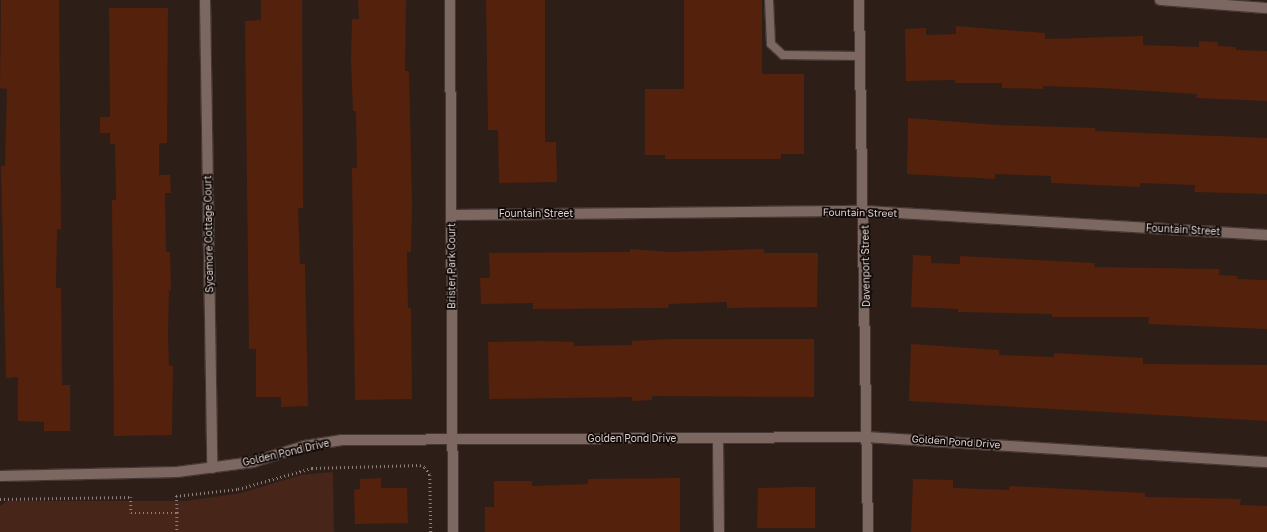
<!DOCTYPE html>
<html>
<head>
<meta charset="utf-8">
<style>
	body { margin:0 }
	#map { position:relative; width:1267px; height:532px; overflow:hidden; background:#2e1e18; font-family:"Golos Text",sans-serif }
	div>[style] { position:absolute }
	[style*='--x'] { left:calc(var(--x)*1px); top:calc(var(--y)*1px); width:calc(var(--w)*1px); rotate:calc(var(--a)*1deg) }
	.green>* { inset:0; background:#472519 }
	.building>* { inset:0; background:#54210d }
	.path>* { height:2.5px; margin-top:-1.25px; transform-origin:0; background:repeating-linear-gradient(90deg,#8d7f7a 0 1px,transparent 0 4px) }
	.roads { filter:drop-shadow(1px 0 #463834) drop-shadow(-1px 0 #463834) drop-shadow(0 1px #463834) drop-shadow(0 -1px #463834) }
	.lane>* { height:8px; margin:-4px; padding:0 4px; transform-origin:4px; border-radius:4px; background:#7c6861 }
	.street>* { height:10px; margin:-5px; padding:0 5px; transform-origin:5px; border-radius:5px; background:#7c6861 }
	span { translate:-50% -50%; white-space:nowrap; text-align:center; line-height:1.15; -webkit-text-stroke:3.5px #110a08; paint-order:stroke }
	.street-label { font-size:10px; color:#ded2ce }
</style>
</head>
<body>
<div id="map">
	<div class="green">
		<div style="clip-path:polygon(333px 472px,334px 532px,0 532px,0 506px,7px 501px,186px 501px,241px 493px,301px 475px)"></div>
	</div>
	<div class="building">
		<div style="clip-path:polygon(1px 0,59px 0,61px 229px,57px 229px,56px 288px,61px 288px,62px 385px,70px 385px,70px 431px,44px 431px,44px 422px,18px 421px,18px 377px,6px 378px,1px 166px,5px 166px,7px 89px,0 88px)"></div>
		<div style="clip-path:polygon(261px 0,302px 0,303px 208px,298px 208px,300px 264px,305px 264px,308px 406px,281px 407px,281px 397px,256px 397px,256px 349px,249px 349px,245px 21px,261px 20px)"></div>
		<div style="clip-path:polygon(358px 0,406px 0,405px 71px,409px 71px,412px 206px,411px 252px,407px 252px,408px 308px,411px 308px,412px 399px,355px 400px,352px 168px,357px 168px,356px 111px,353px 111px,351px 60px,352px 19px,359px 19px)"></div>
		<div style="clip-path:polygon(486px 0,545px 0,545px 142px,556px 142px,557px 182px,499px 183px,498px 130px,488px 130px)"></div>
		<div style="clip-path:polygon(684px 0,762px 0,762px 74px,804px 74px,804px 154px,781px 154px,781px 159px,665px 159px,665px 155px,645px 155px,645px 89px,684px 89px)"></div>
		<div style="clip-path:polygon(109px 8px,168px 8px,167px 143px,159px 143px,159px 175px,170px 175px,171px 193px,165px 193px,166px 252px,170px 252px,171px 290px,169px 290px,168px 336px,169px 366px,173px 366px,172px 435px,114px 436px,112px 200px,116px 200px,115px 144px,110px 144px,110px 133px,100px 133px,100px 117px,110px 117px)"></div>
		<div style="clip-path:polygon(956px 26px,1045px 33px,1045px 39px,1143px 36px,1143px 45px,1199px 47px,1199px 41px,1218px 42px,1218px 46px,1236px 47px,1236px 50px,1267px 51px,1267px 101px,1196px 98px,1197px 94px,1101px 88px,1043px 86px,1043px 89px,1002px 88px,1002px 83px,955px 83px,955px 80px,906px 81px,905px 29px,926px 28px,926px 35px,956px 34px)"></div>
		<div style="clip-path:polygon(908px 118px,997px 125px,1095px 128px,1095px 131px,1267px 138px,1267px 194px,1194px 192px,1195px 185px,1140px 183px,1140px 187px,1051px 183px,1051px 176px,995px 174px,995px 179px,907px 174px)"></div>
		<div style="clip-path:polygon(630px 249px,669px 252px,764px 249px,764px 253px,818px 253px,817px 307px,727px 308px,727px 302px,669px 304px,668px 308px,533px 309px,533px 303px,481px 304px,480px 278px,490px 278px,489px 253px,630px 252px)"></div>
		<div style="clip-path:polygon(913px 255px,931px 256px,931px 263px,960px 264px,960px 256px,1095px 263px,1094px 267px,1219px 269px,1219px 275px,1237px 276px,1237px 279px,1267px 280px,1267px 329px,1148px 324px,1149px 317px,1052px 317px,1052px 314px,958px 312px,958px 309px,911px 307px)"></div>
		<div style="clip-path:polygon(669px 339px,814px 339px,814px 397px,652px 396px,652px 400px,632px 401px,632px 397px,489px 399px,488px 342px,542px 341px,574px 342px,574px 346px,632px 345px,632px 341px)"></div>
		<div style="clip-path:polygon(911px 344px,999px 350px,999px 355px,1054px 357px,1054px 353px,1143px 358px,1143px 364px,1267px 365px,1267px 421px,909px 401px)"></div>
		<div style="clip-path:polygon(381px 478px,381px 488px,407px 488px,408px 523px,355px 524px,354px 490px,360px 489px,360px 479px)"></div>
		<div style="clip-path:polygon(680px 478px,680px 532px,485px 532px,485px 507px,494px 507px,494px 481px,532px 481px,532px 486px,588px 484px,588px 479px)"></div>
		<div style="clip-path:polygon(913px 479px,953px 480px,953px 488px,1009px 490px,1009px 486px,1030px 487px,1145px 493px,1145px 497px,1241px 499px,1240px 505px,1267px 506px,1267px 532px,911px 532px)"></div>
		<div style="clip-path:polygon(795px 487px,815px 487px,815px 528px,757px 528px,758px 488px)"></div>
	</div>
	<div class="path">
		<div style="--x:0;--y:499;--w:131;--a:-0.9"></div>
		<div style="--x:131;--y:497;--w:16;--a:90"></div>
		<div style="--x:131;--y:513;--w:46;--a:0"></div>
		<div style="--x:177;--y:513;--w:17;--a:-93"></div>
		<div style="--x:176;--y:496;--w:62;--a:-6.4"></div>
		<div style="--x:238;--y:489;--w:77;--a:-15.8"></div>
		<div style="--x:312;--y:468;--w:108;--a:-1.6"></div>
		<div style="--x:420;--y:465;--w:5;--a:22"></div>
		<div style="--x:425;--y:467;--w:9;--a:58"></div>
		<div style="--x:430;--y:475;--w:57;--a:89"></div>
		<div style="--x:177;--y:513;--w:19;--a:90"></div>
	</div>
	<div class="roads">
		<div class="lane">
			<div style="--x:769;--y:0;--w:44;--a:87.4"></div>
			<div style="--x:771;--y:44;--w:16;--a:43"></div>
			<div style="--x:783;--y:55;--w:78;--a:0.7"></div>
		</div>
		<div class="street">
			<div style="--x:205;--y:0;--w:468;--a:89.1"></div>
			<div style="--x:450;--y:0;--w:532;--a:89.68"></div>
			<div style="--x:859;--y:0;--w:532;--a:89.03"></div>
			<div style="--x:1160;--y:0;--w:107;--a:4.3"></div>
			<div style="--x:452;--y:215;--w:413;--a:-0.6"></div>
			<div style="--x:865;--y:211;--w:403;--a:3.4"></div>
			<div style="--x:718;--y:439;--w:93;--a:89.4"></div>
			<div style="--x:0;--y:476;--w:177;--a:-1.3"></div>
			<div style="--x:177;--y:472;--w:77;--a:-7.5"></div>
			<div style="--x:253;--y:462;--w:53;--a:-17.4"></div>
			<div style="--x:304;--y:446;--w:37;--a:-9"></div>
			<div style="--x:341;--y:440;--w:526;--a:-0.33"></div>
			<div style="--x:867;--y:437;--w:401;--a:3.6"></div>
		</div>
	</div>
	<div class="street-label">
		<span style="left:860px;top:213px;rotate:1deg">Fountain Street</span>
		<span style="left:536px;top:214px">Fountain Street</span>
		<span style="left:1183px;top:230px;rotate:3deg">Fountain Street</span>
		<span style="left:209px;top:234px;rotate:-91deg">Sycamore Cottage Court</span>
		<span style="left:452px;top:266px;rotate:-90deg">Brister Park Court</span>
		<span style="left:866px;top:266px;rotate:-91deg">Davenport Street</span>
		<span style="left:632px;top:439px">Golden Pond Drive</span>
		<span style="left:956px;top:442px;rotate:4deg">Golden Pond Drive</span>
		<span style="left:286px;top:453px;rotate:-13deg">Golden Pond Drive</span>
	</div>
</div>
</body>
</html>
